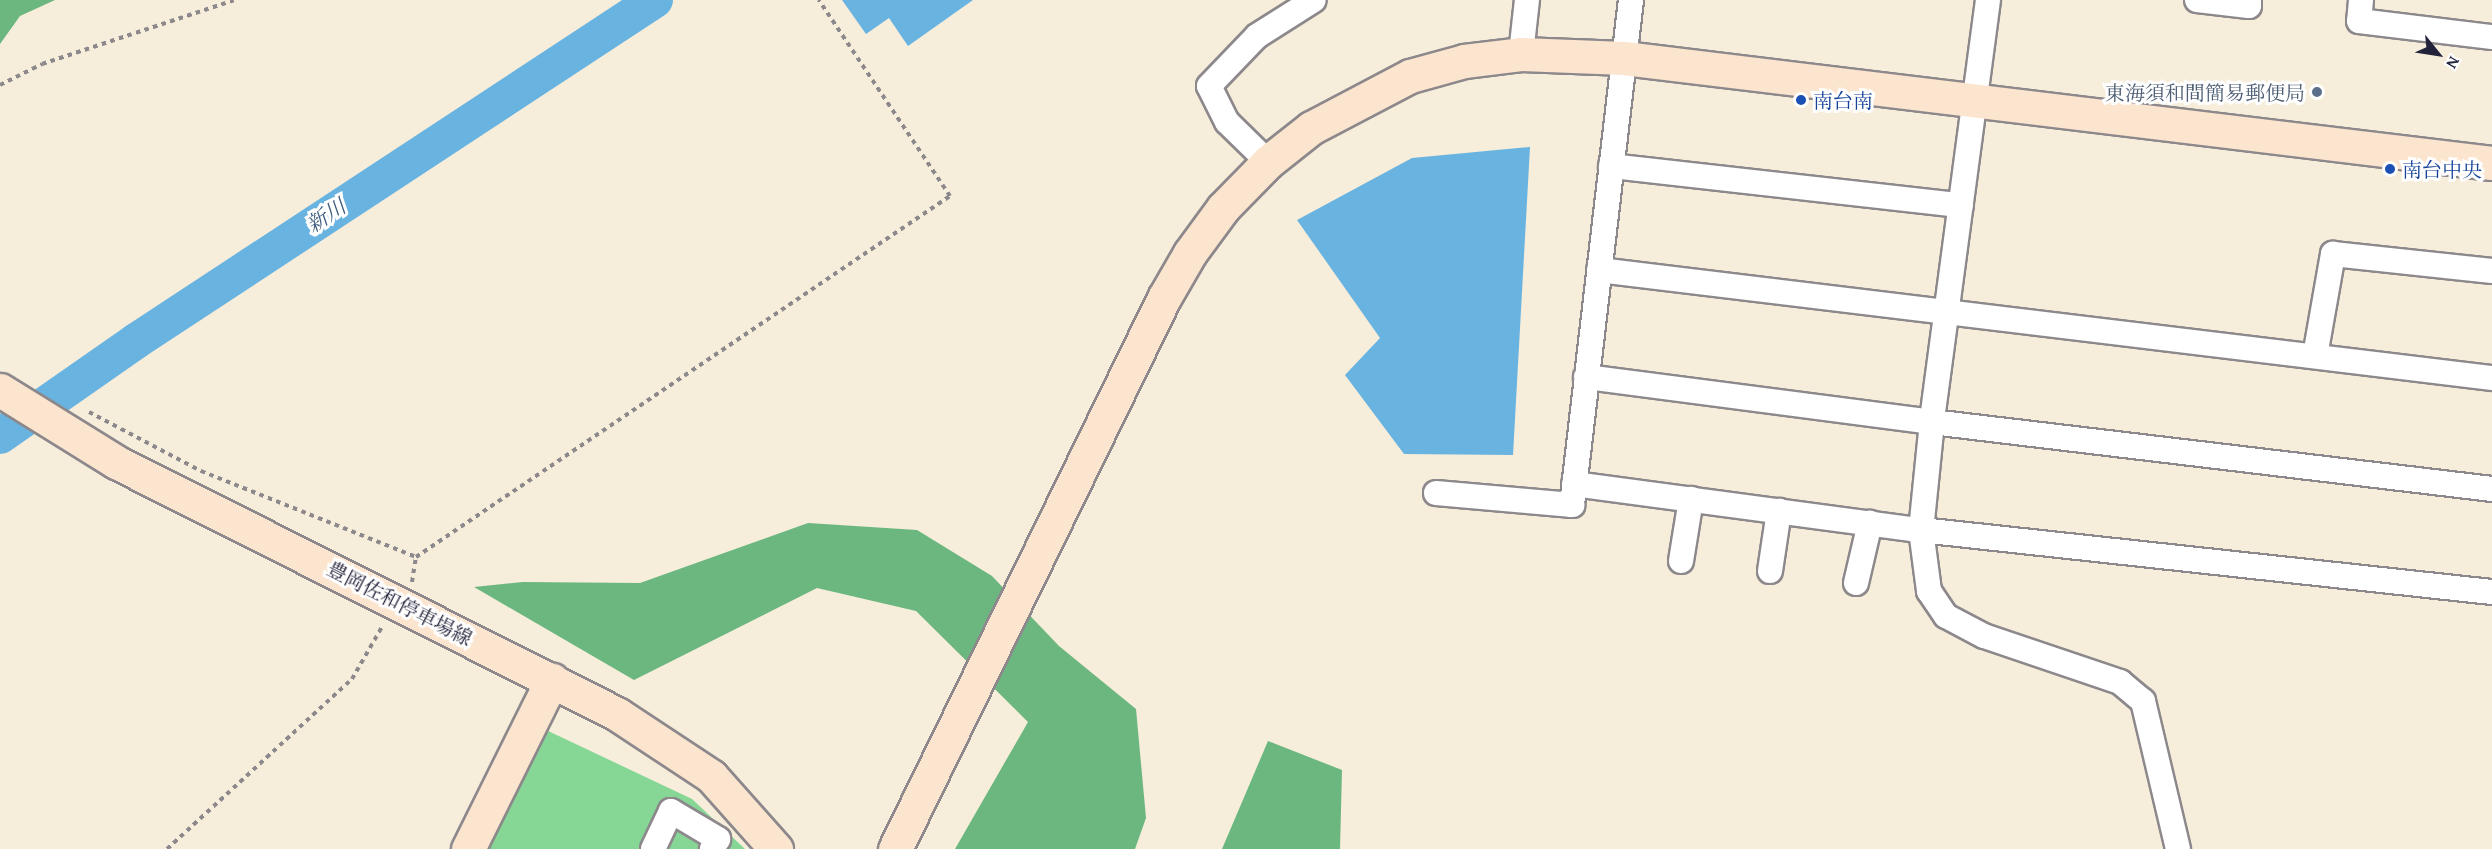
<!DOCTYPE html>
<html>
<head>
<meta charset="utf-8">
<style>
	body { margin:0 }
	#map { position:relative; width:2492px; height:849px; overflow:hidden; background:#f6eddb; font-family:"Gentium Book Plus","Noto Serif JP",serif }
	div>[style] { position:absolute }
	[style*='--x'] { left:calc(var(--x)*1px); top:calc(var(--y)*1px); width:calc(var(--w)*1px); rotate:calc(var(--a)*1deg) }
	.green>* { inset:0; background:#86d696 }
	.forest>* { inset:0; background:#6cb77f }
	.water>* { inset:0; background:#69b3e1 }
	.river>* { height:36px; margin:-18px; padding:0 18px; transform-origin:18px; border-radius:18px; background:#69b3e1 }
	.path>* { height:4px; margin-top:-2px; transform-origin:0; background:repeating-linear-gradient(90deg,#8c888b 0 4.5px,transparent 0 9px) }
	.roads { filter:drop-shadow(2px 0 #8c888b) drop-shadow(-2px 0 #8c888b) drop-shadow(0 2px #8c888b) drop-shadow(0 -2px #8c888b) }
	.street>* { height:24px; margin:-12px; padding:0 12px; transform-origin:12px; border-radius:12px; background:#fff }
	.secondary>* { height:33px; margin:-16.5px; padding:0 16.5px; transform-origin:16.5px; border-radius:16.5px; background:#fce5cf }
	.dots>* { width:16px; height:16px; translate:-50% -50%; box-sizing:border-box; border:3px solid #fff; border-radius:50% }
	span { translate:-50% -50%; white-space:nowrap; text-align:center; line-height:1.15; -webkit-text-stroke:6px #fff; paint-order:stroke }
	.service-label { font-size:20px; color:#4e5e75 }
	.right { translate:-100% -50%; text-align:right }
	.transit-label { font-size:20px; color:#164399 }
	.left { translate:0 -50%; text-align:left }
	.street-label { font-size:20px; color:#22223b }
	.water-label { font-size:21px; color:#3e5c7d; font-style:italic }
	.north { position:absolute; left:2408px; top:24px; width:60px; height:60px; -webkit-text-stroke:4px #fff; paint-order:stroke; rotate:120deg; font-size:16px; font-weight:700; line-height:24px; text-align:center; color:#22223b }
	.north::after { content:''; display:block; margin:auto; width:21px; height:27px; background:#22223b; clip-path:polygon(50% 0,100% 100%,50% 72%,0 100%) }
</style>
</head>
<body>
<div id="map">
	<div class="green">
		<div style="clip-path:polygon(544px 729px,692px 799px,745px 849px,485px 849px)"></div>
	</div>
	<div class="forest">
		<div style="clip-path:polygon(0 0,55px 0,20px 16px,0 44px)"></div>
		<div style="clip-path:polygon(808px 523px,917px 530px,992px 576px,1059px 646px,1136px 709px,1146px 818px,1135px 849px,955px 849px,1028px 722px,916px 611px,817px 588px,634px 680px,474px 587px,523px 582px,640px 583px)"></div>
		<div style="clip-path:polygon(1268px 741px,1342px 770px,1340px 849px,1222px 849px)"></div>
	</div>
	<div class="water">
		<div style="clip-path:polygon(842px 0,973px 0,908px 46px,889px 18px,866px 34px)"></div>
		<div style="clip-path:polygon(1530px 147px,1513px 455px,1404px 454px,1345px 375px,1380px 338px,1297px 220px,1412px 158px)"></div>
	</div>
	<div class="river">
		<div style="--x:0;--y:436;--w:166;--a:-34.9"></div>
		<div style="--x:136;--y:341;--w:621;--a:-33.31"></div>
	</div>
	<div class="path">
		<div style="--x:0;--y:85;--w:47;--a:-26.6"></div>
		<div style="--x:42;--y:64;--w:202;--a:-18.4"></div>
		<div style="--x:89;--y:412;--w:127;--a:27.8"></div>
		<div style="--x:201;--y:471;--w:232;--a:21.8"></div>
		<div style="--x:416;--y:557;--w:645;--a:-34.06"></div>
		<div style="--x:950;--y:196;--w:236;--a:-123.8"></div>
		<div style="--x:412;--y:582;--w:25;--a:-81"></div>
		<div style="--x:167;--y:849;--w:251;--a:-42.6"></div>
		<div style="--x:352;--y:679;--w:62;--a:-60.1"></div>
	</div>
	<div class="roads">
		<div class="street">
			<div style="--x:1988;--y:0;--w:426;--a:97.6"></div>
			<div style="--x:1932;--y:422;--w:564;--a:6.82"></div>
			<div style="--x:2197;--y:0;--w:52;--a:6.6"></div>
			<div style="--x:2249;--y:6;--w:6;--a:-90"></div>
			<div style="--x:2361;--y:0;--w:21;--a:95"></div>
			<div style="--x:2359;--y:21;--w:134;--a:6.9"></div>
			<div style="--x:1521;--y:54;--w:54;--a:-83.7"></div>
			<div style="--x:1268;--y:162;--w:57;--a:-135.7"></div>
			<div style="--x:1227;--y:122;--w:40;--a:-116.6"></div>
			<div style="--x:1209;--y:86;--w:69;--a:-46.2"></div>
			<div style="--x:1257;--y:36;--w:67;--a:-32.3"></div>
			<div style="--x:1611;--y:166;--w:352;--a:6.4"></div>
			<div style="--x:1599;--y:270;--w:900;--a:6.9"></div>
			<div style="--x:2315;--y:356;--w:104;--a:-80"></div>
			<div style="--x:2333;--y:254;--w:160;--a:6.1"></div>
			<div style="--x:1586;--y:377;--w:349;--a:7.4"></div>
			<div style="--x:1932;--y:422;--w:109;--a:95.8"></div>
			<div style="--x:1921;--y:530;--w:62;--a:82.5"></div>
			<div style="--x:1929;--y:591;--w:30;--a:56"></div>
			<div style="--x:1946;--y:616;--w:43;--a:27.8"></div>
			<div style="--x:1984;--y:636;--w:144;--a:18.7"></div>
			<div style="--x:2120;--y:682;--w:30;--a:40"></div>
			<div style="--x:2143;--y:701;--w:152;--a:76.7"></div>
			<div style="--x:1574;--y:484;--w:350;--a:7.6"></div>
			<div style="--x:1921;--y:530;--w:574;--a:6.2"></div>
			<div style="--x:1436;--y:493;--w:137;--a:5"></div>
			<div style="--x:1572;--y:505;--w:508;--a:-83.34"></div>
			<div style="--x:1681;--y:561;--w:63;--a:-80.8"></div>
			<div style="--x:1770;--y:571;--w:61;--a:-81.5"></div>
			<div style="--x:1856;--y:583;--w:62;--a:-76.9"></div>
			<div style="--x:653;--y:849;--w:42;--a:-64.7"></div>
			<div style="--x:671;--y:811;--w:55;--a:30.8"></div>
			<div style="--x:718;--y:839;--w:12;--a:121"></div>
		</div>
		<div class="secondary">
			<div style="--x:0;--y:390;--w:137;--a:31.8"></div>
			<div style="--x:116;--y:462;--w:561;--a:26.7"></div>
			<div style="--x:617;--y:714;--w:113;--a:33.4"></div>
			<div style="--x:711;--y:776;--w:98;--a:48.3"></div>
			<div style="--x:468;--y:849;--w:189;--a:-63.6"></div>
			<div style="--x:895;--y:849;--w:613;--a:-63.98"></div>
			<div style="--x:1164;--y:298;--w:52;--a:-60"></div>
			<div style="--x:1190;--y:253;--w:56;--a:-53.7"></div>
			<div style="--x:1223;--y:208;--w:64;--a:-45.6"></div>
			<div style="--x:1268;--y:162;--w:55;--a:-38.3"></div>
			<div style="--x:1311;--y:128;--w:112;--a:-27.7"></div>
			<div style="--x:1410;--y:76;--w:56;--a:-15.5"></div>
			<div style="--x:1464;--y:61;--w:57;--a:-7"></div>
			<div style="--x:1521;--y:54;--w:103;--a:2.2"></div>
			<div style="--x:1624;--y:58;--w:874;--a:6.9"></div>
		</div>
	</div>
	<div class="dots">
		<div style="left:2317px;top:92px;background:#5c6f8a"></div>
		<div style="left:1801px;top:100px;background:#1a4fb4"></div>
		<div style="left:2390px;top:169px;background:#1a4fb4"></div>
	</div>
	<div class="service-label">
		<span class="right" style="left:2305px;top:92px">東海須和間簡易郵便局</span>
	</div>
	<div class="transit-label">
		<span class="left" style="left:1813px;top:100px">南台南</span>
		<span class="left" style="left:2402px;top:169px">南台中央</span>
	</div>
	<div class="street-label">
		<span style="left:400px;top:603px;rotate:27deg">豊岡佐和停車場線</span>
	</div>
	<div class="water-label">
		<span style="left:326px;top:216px;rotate:-33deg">新川</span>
	</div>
	<div class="north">N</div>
</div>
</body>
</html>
